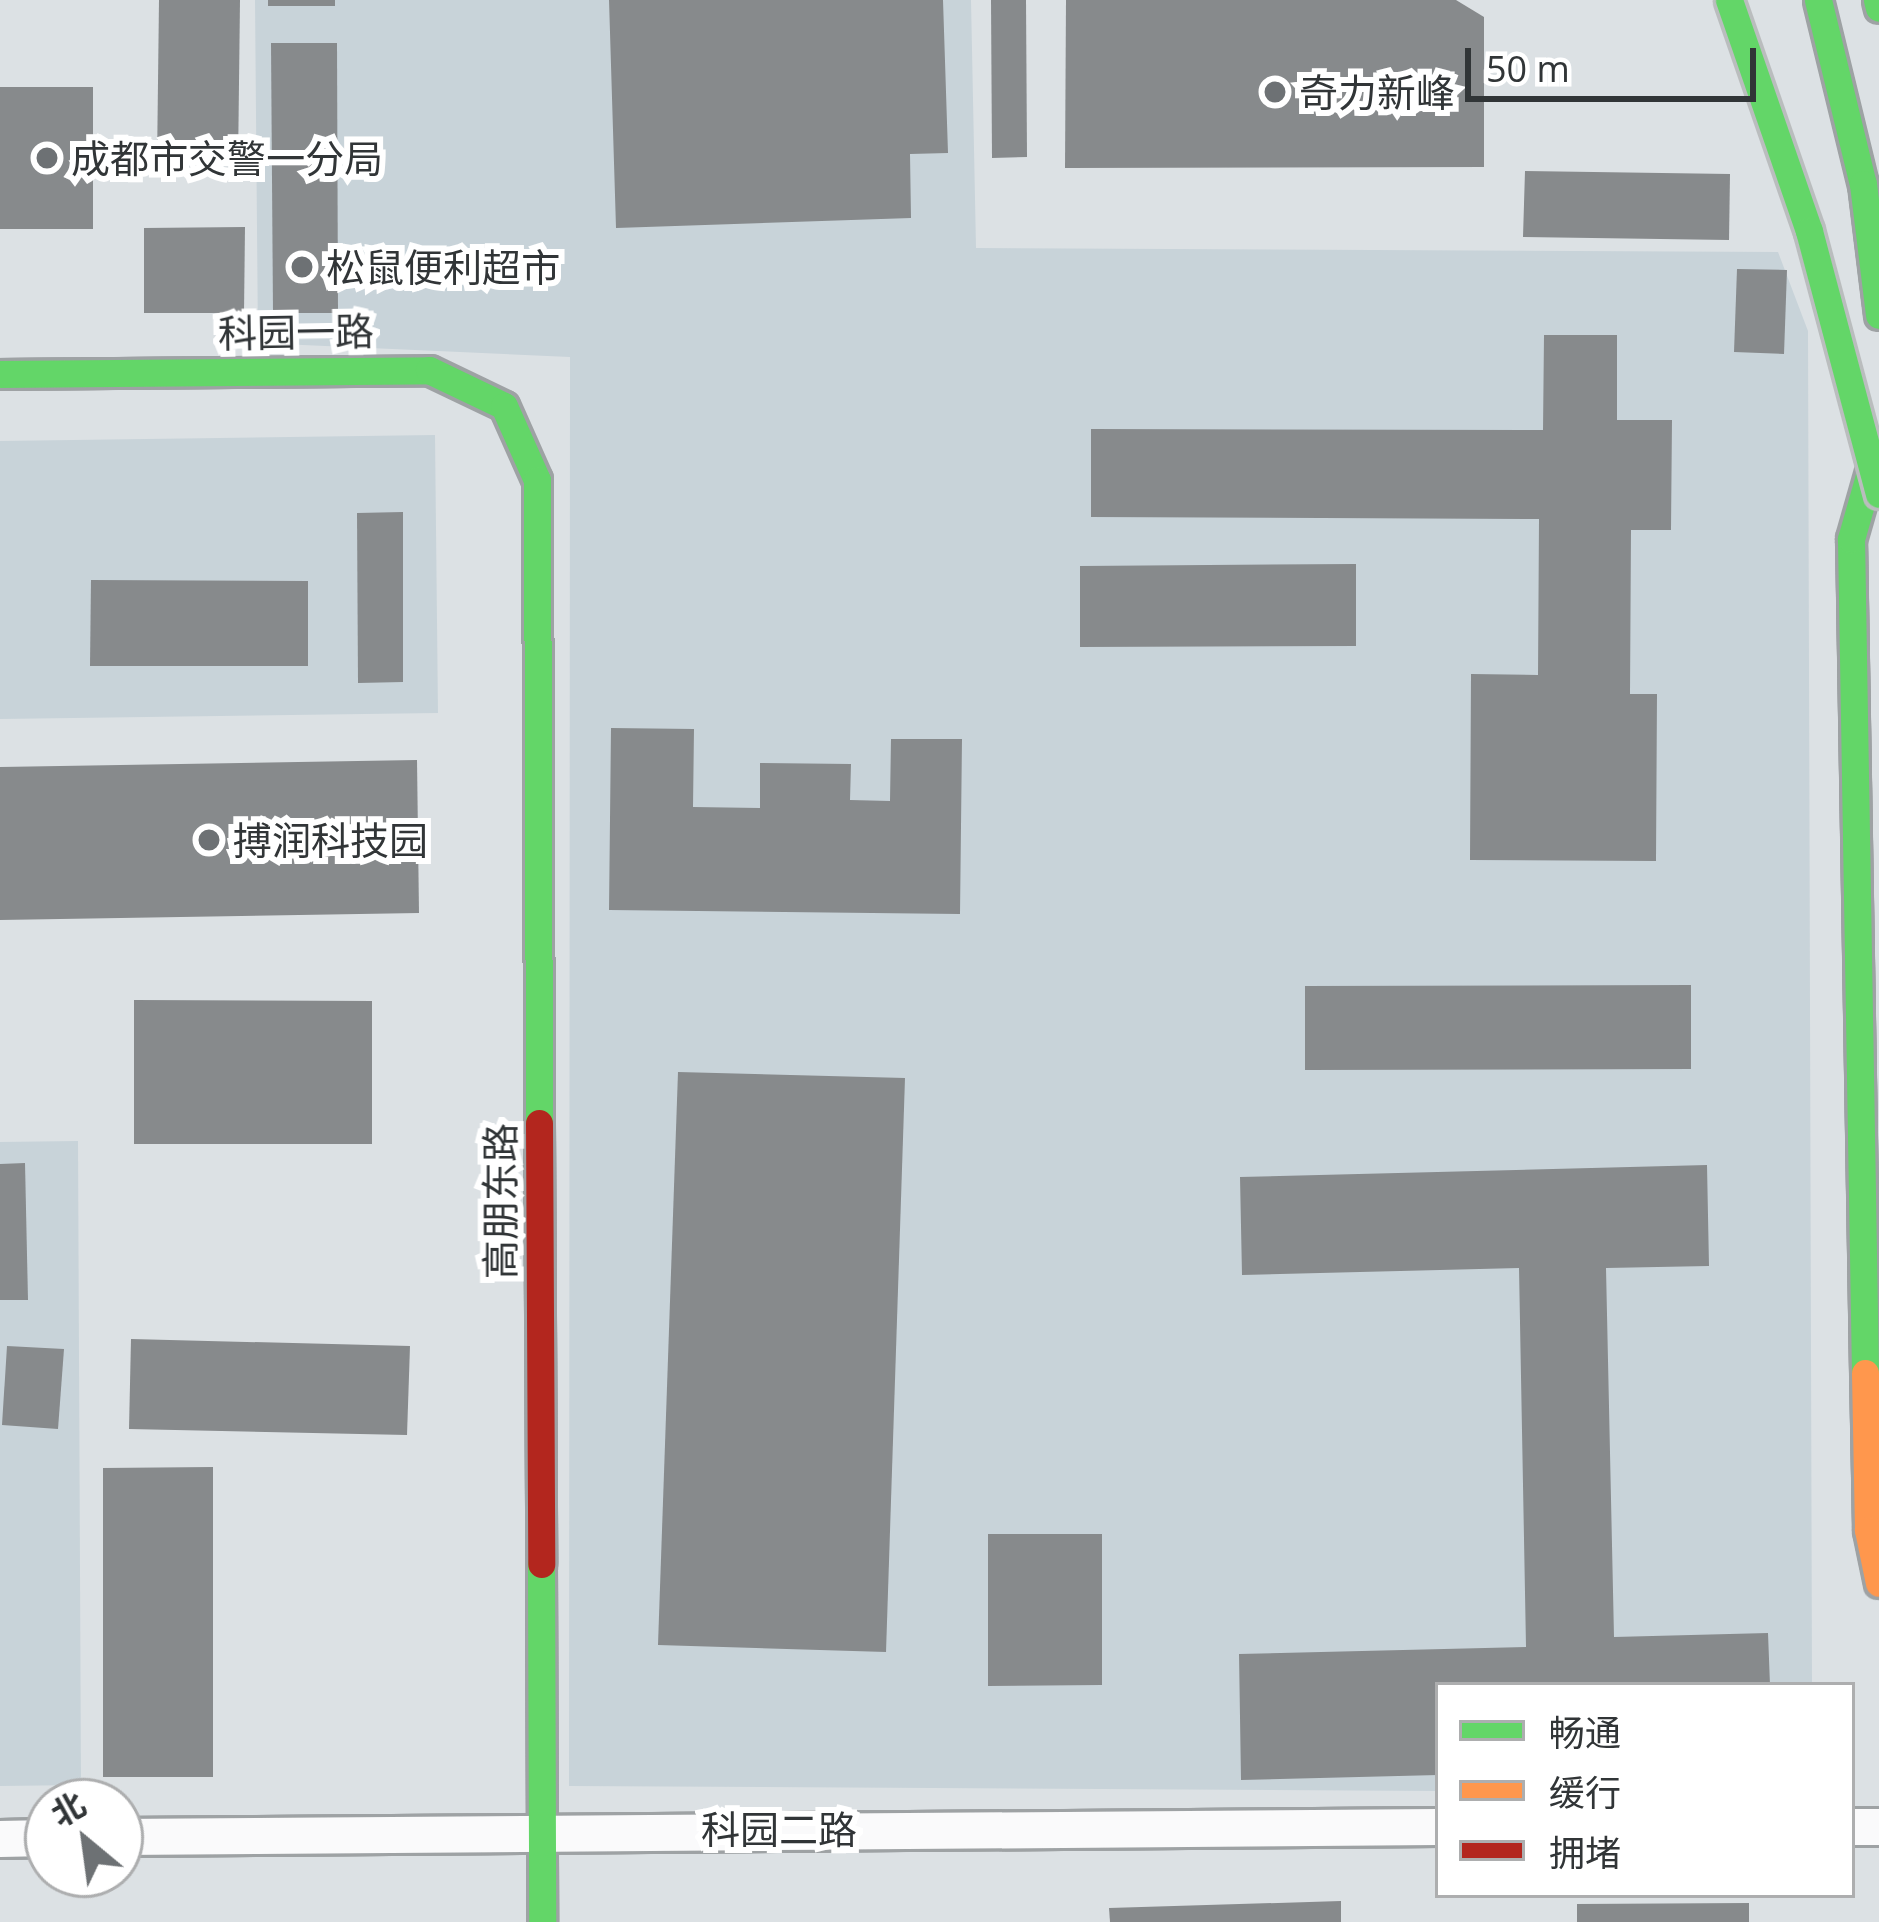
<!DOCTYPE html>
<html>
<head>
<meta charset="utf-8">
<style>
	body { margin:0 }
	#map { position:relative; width:1879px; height:1922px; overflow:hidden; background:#dce1e4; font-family:"Open Sans","Noto Sans SC",sans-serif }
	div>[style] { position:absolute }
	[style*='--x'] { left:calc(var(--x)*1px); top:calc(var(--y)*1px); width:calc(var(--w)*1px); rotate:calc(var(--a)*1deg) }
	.built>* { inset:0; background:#c8d3d9 }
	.building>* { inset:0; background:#878a8c }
	.roads { filter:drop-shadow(3px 0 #9ea2a4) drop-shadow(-3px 0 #9ea2a4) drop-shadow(0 3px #9ea2a4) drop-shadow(0 -3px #9ea2a4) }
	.street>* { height:36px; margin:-18px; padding:0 18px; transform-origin:18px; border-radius:18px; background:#fafafb }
	.fast>* { height:27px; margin:-13.5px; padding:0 13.5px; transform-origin:13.5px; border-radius:13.5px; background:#63d668 }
	.slow>* { height:27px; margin:-13.5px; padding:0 13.5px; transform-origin:13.5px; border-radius:13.5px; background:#ff974d }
	.jam>* { height:27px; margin:-13.5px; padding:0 13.5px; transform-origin:13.5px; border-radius:13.5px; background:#b3261e }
	.bridges { filter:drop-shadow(3px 0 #babdbe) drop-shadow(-3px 0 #babdbe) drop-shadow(0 3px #babdbe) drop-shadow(0 -3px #babdbe) }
	.fast-bridge>* { height:27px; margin:-13.5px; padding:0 13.5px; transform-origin:13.5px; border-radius:13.5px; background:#63d668 }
	.dots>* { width:33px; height:33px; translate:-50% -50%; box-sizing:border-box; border:6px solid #fff; border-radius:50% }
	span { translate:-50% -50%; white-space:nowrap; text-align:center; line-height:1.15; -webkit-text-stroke:12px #fff; paint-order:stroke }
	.poi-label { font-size:39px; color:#313537 }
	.left { translate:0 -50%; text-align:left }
	.street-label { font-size:39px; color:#313537 }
	.legend { position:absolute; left:1435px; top:1682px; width:420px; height:216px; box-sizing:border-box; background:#fff; border:3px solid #adaeaf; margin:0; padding:15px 21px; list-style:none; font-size:36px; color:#313537 }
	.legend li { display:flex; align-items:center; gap:24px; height:60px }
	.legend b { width:60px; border:3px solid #adaeaf }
	.north { position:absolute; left:24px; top:1778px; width:120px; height:120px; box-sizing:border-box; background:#fff; border:3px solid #adaeaf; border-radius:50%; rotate:331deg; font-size:33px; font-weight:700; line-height:48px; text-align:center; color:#313537 }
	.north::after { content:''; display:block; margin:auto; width:42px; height:54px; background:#6d7174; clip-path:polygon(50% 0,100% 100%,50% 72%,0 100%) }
	.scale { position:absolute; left:1465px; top:48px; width:291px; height:54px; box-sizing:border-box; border:6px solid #313537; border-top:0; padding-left:15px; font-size:36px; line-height:42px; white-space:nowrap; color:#313537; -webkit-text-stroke:9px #fff; paint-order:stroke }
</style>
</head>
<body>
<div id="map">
	<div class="built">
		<div style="clip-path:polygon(255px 0,971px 0,976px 248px,1778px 252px,1808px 331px,1812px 1685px,1438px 1685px,1438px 1791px,569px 1786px,570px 357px,258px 343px)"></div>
		<div style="clip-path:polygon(435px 435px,438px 713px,0 719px,0 441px)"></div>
		<div style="clip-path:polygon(78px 1141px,81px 1785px,0 1786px,0 1142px)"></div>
	</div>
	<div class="building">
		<div style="clip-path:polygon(159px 0,240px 0,238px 165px,157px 164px)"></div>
		<div style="clip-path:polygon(268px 0,335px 0,335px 6px,268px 6px)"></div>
		<div style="clip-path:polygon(609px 0,943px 0,948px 153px,910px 154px,911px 218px,616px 228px)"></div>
		<div style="clip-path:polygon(991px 0,1026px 0,1027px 157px,992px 158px)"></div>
		<div style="clip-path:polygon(1066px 0,1456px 0,1484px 17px,1484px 167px,1065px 168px)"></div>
		<div style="clip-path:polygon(271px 43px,337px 43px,338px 313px,273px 313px)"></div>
		<div style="clip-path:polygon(0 87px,93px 87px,93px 229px,0 229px)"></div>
		<div style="clip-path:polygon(1525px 171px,1730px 174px,1729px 240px,1523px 237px)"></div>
		<div style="clip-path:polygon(245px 227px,244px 313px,144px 313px,144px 228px)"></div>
		<div style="clip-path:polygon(1737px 269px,1787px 270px,1784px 354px,1734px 352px)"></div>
		<div style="clip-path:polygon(1544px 335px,1617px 335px,1617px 420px,1672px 420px,1671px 530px,1631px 530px,1630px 694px,1657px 694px,1656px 861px,1470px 860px,1471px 674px,1538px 675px,1539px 519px,1091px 517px,1091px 429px,1543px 430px)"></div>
		<div style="clip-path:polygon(403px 512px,403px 682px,358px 683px,357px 513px)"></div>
		<div style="clip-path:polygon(1356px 564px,1356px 646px,1080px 647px,1080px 566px)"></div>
		<div style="clip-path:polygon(91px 580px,308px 581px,308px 666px,90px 666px)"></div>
		<div style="clip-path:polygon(611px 728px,694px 729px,693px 807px,760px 808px,760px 763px,851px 764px,850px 800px,890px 801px,891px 739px,962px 739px,960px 914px,609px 910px)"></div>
		<div style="clip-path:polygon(417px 760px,419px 913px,0 920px,0 767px)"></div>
		<div style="clip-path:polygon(1691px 985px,1691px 1069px,1305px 1070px,1305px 986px)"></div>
		<div style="clip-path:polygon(134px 1000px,372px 1001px,372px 1144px,134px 1144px)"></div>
		<div style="clip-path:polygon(678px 1072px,905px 1078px,886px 1652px,658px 1645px)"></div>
		<div style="clip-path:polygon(25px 1163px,28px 1300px,0 1300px,0 1164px)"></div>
		<div style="clip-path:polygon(1707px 1165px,1709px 1266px,1606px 1268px,1614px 1637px,1768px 1633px,1770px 1685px,1438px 1685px,1438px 1775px,1241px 1780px,1239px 1654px,1526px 1647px,1519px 1268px,1242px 1275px,1240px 1177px)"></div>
		<div style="clip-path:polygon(131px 1339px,410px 1346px,407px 1435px,129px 1429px)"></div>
		<div style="clip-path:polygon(7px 1346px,64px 1349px,58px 1429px,2px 1425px)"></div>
		<div style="clip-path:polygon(213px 1467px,213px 1777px,103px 1777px,103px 1468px)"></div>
		<div style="clip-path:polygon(988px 1534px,1102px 1534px,1102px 1685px,988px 1686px)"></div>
		<div style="clip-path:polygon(1341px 1901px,1341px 1922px,1110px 1922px,1109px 1908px)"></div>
		<div style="clip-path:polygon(1749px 1903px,1749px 1922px,1577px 1922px,1577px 1904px)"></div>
	</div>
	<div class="roads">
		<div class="street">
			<div style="--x:1852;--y:1827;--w:27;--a:0"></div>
			<div style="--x:120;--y:1837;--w:1318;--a:-0.43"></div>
			<div style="--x:0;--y:1839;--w:48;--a:-1.2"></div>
		</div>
		<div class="fast">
			<div style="--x:1818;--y:0;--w:189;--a:76.3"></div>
			<div style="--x:1863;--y:184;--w:132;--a:83"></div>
			<div style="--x:1877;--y:0;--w:8;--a:76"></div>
			<div style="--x:0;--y:374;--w:429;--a:-0.5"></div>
			<div style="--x:429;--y:370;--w:83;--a:25.6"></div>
			<div style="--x:504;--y:406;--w:81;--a:66"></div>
			<div style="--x:537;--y:480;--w:643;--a:89.82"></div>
			<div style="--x:1865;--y:1373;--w:834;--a:-90.96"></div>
			<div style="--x:1851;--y:539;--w:91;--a:-74.1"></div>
			<div style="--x:541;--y:1564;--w:358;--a:89.8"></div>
		</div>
		<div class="slow">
			<div style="--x:1865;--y:1373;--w:157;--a:88.9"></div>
			<div style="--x:1868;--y:1530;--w:54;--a:78.3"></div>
		</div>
		<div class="jam">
			<div style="--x:539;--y:1123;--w:441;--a:89.7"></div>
		</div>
	</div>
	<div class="bridges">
		<div class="fast-bridge">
			<div style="--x:1729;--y:0;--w:244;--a:70.9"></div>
			<div style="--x:1809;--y:231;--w:272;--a:75.1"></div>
		</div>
	</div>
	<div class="dots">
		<div style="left:1275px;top:92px;background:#6d7174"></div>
		<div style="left:47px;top:158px;background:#6d7174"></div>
		<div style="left:302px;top:267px;background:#6d7174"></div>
		<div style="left:209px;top:840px;background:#6d7174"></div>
	</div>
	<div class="poi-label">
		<span class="left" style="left:1299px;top:92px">奇力新峰</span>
		<span class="left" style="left:71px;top:158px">成都市交警一分局</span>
		<span class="left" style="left:326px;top:267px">松鼠便利超市</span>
		<span class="left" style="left:233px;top:840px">搏润科技园</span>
	</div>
	<div class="street-label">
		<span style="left:296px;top:332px;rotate:-1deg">科园一路</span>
		<span style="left:500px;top:1201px;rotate:-90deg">高朋东路</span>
		<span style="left:779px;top:1829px">科园二路</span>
	</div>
	<ul class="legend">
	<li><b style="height:15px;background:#63d668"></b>畅通</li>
	<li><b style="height:15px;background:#ff974d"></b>缓行</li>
	<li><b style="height:15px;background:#b3261e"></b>拥堵</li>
	</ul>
	<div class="north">北</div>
	<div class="scale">50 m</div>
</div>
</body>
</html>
